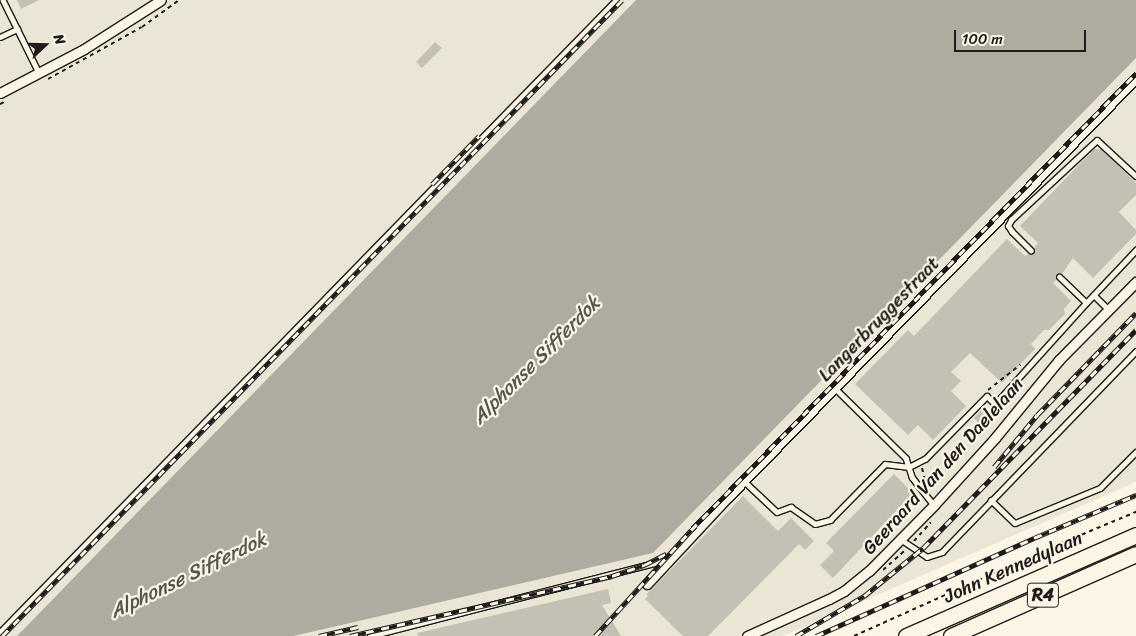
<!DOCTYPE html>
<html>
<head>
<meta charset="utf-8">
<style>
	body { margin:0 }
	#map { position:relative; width:1136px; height:636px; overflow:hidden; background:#fcf5e5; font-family:Sriracha,sans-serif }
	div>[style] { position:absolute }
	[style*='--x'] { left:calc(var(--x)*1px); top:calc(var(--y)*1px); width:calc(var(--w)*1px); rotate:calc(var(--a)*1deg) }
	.built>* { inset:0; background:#ebe5d6 }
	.water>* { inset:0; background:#b0aba1 }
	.building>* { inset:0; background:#c4c0b3 }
	.path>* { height:2px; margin-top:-1px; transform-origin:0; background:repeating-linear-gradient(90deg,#1c1c1c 0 4px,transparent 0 8px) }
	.roads { filter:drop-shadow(1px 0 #1c1c1c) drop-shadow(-1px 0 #1c1c1c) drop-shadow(0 1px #1c1c1c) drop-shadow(0 -1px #1c1c1c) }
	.lane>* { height:4.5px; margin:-2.25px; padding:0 2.25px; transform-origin:2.25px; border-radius:2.25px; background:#fcf5e5 }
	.street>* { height:9px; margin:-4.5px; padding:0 4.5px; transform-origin:4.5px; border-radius:4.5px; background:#fcf5e5 }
	.highway>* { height:15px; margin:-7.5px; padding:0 7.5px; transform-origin:7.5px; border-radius:7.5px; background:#fcf5e5 }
	.rail>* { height:4.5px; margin-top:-2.25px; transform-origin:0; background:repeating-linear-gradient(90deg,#fcf5e5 0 8px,#1c1c1c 0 16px); box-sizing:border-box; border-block:1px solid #1c1c1c }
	span { translate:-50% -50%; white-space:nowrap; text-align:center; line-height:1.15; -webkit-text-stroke:4.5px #fcf5e5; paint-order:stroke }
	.shield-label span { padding:1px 4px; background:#fcf5e5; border:1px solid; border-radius:4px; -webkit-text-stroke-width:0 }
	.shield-label { font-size:18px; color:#1c1c1c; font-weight:700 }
	.street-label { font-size:19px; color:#1c1c1c }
	.water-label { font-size:20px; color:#575551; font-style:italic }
	.north { position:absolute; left:20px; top:20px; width:50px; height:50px; -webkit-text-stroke:4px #fcf5e5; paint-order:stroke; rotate:69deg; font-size:14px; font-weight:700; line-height:20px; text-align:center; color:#1c1c1c }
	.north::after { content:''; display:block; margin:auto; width:18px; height:22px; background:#1c1c1c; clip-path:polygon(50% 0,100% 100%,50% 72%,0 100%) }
	.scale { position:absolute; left:954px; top:30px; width:132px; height:22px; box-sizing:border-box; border:2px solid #1c1c1c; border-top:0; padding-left:6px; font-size:15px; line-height:18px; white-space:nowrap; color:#1c1c1c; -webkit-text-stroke:4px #fcf5e5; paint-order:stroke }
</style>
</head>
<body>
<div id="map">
	<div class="built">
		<div style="clip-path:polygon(0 0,636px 0,17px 636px,0 636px)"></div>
		<div style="clip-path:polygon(1136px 58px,1136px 482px,783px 636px,294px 636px,653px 553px)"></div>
	</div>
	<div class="water">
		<div style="clip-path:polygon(636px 0,1136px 0,1136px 58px,653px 553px,294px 636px,17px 636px)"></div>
	</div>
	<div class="building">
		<div style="clip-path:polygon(17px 0,39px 0,21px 9px)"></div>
		<div style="clip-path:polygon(435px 42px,442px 48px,422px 68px,416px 62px)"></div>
		<div style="clip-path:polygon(1094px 149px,1101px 149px,1136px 183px,1136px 195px,1119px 212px,1136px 230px,1136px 234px,1093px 278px,1073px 258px,1062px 274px,1056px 275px,1056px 280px,1053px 283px,1071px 301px,1064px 309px,1065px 314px,1049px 330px,1044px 330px,1031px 344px,1035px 349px,1002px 383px,970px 353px,951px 372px,961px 381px,951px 391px,966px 406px,933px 440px,918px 425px,908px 435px,855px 384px,908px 330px,914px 336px,1007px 239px,1025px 256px,1028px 254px,1033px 254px,1034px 248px,1038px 243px,1020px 226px)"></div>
		<div style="clip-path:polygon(985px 406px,991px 412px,979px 424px,974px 418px)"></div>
		<div style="clip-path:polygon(894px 474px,913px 493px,833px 578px,820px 565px,834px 551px,826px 543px)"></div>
		<div style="clip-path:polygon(743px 496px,778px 531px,791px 518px,814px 541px,805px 550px,799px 544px,708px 636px,683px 636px,645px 599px,648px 596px,646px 595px)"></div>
		<div style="clip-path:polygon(608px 589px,611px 603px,602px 605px,621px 636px,418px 636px,417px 633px)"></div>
	</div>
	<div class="path">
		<div style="--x:48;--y:79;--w:107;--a:-29"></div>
		<div style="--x:142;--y:27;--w:46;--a:-36.1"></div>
		<div style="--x:0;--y:104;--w:7;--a:-27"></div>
		<div style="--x:988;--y:390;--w:41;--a:-38"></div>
		<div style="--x:922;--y:468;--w:12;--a:76"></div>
		<div style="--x:925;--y:480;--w:16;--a:45"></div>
		<div style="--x:914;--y:541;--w:25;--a:-48"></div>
		<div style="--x:883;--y:570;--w:30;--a:-42"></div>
		<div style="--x:854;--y:636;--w:209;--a:-24.2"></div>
		<div style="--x:1045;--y:550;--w:99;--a:-22.7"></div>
	</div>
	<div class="roads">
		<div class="lane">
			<div style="--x:3;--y:0;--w:81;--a:63.7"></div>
			<div style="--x:0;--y:37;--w:19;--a:-25"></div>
			<div style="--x:1031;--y:251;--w:27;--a:-135"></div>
			<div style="--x:1012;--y:232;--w:7;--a:-124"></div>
			<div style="--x:1008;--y:226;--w:7;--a:-63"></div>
			<div style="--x:1011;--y:220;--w:117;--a:-42.9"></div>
			<div style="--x:1097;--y:140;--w:53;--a:42.7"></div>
			<div style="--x:1094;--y:295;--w:21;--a:45"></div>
			<div style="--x:1086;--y:303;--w:73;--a:-46.7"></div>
			<div style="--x:835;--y:388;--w:100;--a:44.6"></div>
			<div style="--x:906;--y:458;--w:20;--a:72"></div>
			<div style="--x:912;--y:477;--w:36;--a:52"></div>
			<div style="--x:744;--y:481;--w:45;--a:43.2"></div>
			<div style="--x:777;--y:512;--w:15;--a:-20"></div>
			<div style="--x:791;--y:507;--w:29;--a:35"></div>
			<div style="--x:815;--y:524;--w:16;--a:-15"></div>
			<div style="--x:830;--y:520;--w:78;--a:-45.5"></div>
			<div style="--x:885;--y:464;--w:24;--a:7"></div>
			<div style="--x:909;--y:467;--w:18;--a:-27"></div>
			<div style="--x:925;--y:459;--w:88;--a:-45.5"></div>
			<div style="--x:987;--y:396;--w:11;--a:45"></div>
			<div style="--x:995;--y:404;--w:136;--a:-48"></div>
			<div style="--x:1086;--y:303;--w:37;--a:-136"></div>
			<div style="--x:991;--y:500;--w:33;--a:44"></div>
			<div style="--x:1015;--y:523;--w:92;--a:-22.4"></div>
			<div style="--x:1100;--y:488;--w:51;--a:-45"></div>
			<div style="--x:902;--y:540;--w:30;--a:34"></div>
			<div style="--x:927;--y:557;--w:16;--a:-18"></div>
			<div style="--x:942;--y:552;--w:279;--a:-46"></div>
			<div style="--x:0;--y:632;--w:883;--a:-45.73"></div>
			<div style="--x:370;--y:636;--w:306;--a:-14.4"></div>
		</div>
		<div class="street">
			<div style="--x:0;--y:93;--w:95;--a:-27.6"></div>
			<div style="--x:84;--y:49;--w:91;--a:-32.5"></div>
			<div style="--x:647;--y:584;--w:117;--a:-47.1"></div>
			<div style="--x:727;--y:498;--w:586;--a:-45.76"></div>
			<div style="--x:747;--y:636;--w:90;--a:-24.3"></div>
			<div style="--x:829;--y:599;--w:17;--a:-28"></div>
			<div style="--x:844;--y:591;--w:32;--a:-39"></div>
			<div style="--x:869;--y:571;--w:93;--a:-45.4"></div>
			<div style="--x:934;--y:505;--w:91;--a:-47.7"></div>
			<div style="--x:995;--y:438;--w:101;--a:-50.6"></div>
			<div style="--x:1059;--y:360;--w:110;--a:-45.4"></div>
		</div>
		<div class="highway">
			<div style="--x:906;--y:636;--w:251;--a:-23.7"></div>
			<div style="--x:951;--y:636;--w:202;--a:-23.9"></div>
		</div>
	</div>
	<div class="rail">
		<div style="--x:432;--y:184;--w:67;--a:-45.6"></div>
		<div style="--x:994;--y:467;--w:67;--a:-50.4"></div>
		<div style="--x:1037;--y:415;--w:142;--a:-45.9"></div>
		<div style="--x:2;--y:636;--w:888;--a:-45.73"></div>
		<div style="--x:319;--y:636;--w:40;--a:-13"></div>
		<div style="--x:350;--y:636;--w:269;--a:-12.9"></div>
		<div style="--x:612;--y:576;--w:34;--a:-19"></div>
		<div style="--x:644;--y:565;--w:25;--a:-27"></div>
		<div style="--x:595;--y:636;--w:143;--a:-47.8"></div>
		<div style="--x:691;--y:530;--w:638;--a:-45.76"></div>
		<div style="--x:796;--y:636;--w:79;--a:-30.5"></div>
		<div style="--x:864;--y:596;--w:76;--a:-39.1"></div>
		<div style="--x:923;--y:548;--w:305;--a:-45.7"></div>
		<div style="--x:816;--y:636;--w:239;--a:-24.2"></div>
		<div style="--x:1034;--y:538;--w:111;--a:-22.9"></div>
	</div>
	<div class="shield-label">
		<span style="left:1043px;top:595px">R4</span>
	</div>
	<div class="street-label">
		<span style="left:879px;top:319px;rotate:-46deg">Langerbruggestraat</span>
		<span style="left:943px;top:466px;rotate:-48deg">Geeraard Van den Daelelaan</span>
		<span style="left:1013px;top:567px;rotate:-24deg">John Kennedylaan</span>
	</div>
	<div class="water-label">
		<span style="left:536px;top:360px;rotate:-45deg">Alphonse Sifferdok</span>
		<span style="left:188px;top:575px;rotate:-26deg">Alphonse Sifferdok</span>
	</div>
	<div class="north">N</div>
	<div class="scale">100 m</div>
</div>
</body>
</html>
